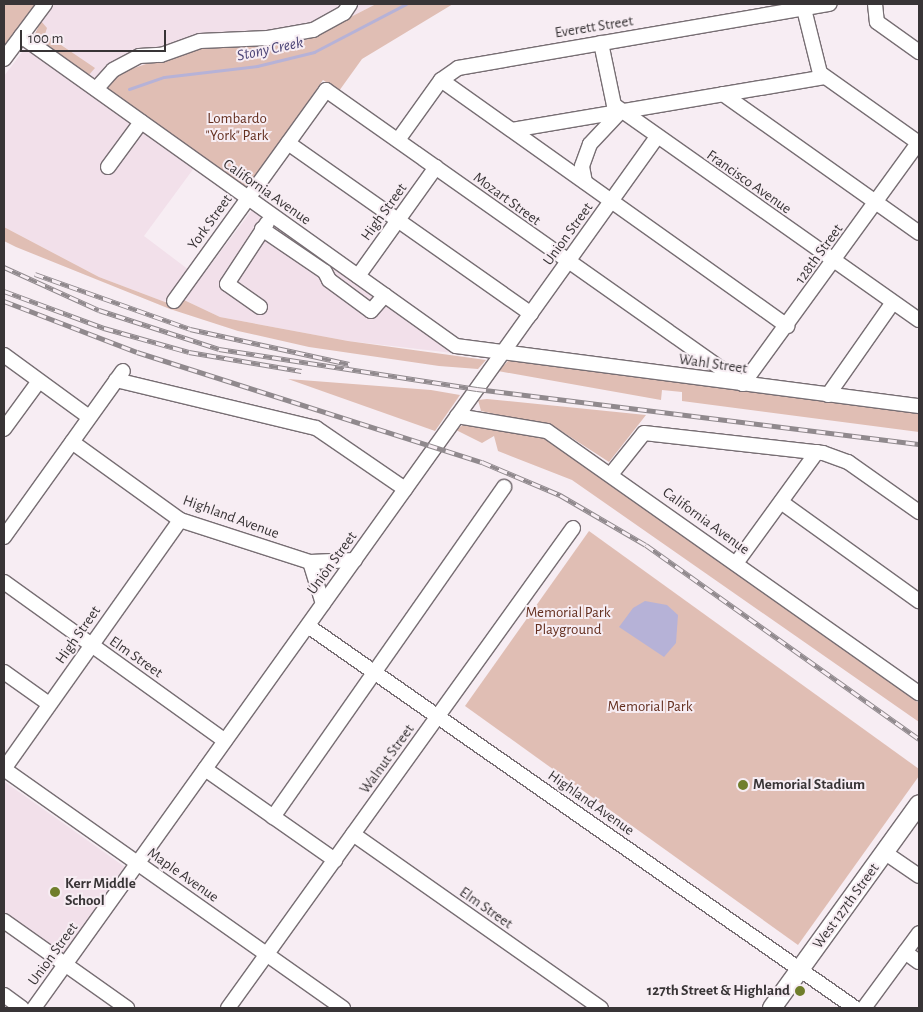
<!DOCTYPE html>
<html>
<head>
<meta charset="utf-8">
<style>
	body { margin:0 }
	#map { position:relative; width:923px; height:1012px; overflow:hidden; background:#f7edf3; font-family:"Alegreya Sans",sans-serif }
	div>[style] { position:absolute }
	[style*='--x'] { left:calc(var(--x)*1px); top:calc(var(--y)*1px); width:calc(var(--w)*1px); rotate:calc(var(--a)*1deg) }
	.built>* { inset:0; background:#f2e0ea }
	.green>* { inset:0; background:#e0beb4 }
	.water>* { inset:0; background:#b6b2d7 }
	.stream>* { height:3px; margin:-1.5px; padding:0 1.5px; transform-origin:1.5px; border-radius:1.5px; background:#b6b2d7 }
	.roads { filter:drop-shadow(1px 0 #776e73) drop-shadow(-1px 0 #776e73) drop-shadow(0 1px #776e73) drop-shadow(0 -1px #776e73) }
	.minor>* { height:14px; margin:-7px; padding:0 7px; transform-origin:7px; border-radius:7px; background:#fff }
	.major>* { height:18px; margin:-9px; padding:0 9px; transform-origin:9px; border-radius:9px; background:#fff }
	.rail>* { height:5px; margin-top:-2.5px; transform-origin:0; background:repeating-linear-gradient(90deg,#f7edf3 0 9px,#90898d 0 18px); box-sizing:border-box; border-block:1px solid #90898d }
	.dots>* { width:14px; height:14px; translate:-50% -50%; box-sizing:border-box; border:2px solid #f7edf3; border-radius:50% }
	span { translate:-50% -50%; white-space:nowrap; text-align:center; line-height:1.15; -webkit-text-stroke:4px #f7edf3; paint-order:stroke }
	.street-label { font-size:15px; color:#383436 }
	.park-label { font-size:15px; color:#642f1f }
	.poi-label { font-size:15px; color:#383436; font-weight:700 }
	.left { translate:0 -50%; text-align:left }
	.right { translate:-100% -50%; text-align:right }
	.water-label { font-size:16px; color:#4c4577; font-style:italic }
	.frame { position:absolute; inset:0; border:5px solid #383436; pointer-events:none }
	.scale { position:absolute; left:20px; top:30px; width:146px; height:22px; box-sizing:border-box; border:2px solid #383436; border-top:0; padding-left:6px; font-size:15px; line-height:18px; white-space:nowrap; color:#383436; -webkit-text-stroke:4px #f7edf3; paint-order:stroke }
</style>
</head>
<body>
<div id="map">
	<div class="built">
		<div style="clip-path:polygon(55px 4px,376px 4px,306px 40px,197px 47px,119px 73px,104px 87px,88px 76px,94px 68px,45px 33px,41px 21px)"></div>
		<div style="clip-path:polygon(23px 51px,33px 52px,194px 168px,144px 236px,189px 270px,165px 302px,99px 277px,4px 227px,4px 76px)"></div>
		<div style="clip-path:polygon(252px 210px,258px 213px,453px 353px,348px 341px,220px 317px,184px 300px)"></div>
		<div style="clip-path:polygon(5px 782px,125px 867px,61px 958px,4px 918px)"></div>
	</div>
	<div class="green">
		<div style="clip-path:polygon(4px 4px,36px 4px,4px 47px)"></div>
		<div style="clip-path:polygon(376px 4px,453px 4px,362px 59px,339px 91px,323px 80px,247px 189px,104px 87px,119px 73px,197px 47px,306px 40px)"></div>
		<div style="clip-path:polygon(41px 21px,47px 28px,45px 34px,95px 68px,88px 76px,34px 36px)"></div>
		<div style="clip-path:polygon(4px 227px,99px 277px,165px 302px,180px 305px,184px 300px,220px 317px,348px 341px,486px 360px,478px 369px,439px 366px,309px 347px,238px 331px,170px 309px,16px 247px,4px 241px)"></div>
		<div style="clip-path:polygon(510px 359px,919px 412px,919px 432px,682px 401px,682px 392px,662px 390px,661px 400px,498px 371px)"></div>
		<div style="clip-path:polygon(288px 379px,431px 390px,460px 395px,435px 431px)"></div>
		<div style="clip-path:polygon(487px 399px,646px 415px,609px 462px,555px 427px,481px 411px,478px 400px)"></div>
		<div style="clip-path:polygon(464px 424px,547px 438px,919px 703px,919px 722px,572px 480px,498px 451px,494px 436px,482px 443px,456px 430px)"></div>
		<div style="clip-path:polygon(589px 531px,919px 769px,919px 776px,798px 945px,465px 706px)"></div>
	</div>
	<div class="water">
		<div style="clip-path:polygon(645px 601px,667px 605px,678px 615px,676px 643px,664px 657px,619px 627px,633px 608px)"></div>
	</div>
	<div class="stream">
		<div style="--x:129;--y:89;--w:37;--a:-19"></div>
		<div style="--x:164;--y:77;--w:94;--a:-6.7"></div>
		<div style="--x:257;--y:66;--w:59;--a:-13.8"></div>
		<div style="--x:314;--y:52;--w:104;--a:-27.6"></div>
	</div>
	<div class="roads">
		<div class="minor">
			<div style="--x:875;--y:4;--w:18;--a:84"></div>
			<div style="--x:877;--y:22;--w:52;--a:35.5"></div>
			<div style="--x:804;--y:9;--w:66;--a:76"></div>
			<div style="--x:820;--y:73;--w:121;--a:35.3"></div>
			<div style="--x:21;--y:36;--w:534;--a:35.48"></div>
			<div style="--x:456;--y:346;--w:467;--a:7.4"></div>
			<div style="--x:601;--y:43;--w:63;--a:78.2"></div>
			<div style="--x:614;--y:105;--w:373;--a:35.2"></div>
			<div style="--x:4;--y:59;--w:69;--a:-53.3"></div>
			<div style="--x:441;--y:80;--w:425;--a:35.4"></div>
			<div style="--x:96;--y:89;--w:25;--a:-48"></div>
			<div style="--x:113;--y:70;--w:30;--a:-28"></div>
			<div style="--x:139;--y:56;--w:22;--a:-3"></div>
			<div style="--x:161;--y:55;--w:41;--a:-19.7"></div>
			<div style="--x:200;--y:41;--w:68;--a:-2.5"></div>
			<div style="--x:268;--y:38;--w:46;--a:-10.1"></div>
			<div style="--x:313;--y:30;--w:35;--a:-29"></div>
			<div style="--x:344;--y:13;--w:11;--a:-56"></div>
			<div style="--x:723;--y:94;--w:240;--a:35.3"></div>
			<div style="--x:512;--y:130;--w:317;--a:-9.6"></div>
			<div style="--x:398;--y:140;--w:74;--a:-54.4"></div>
			<div style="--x:441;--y:80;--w:21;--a:-35"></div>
			<div style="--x:458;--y:68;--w:377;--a:-9.8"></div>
			<div style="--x:288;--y:143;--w:297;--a:35.1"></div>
			<div style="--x:108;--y:167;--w:56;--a:-53.7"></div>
			<div style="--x:585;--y:182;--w:16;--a:-101"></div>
			<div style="--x:582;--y:166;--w:23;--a:-70"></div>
			<div style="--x:590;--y:144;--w:44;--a:-46.8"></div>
			<div style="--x:262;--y:229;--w:76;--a:34.3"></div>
			<div style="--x:325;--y:272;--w:9;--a:63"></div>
			<div style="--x:329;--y:280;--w:52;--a:36.4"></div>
			<div style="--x:371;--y:311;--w:21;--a:-49"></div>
			<div style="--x:358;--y:276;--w:134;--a:-54.4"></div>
			<div style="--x:174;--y:301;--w:260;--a:-54.2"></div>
			<div style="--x:326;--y:90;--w:510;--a:35.19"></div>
			<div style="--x:743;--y:384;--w:299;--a:-54"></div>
			<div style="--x:260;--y:307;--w:40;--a:-145.1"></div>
			<div style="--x:227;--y:284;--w:73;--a:-56.7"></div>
			<div style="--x:4;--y:355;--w:105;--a:36.1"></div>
			<div style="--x:116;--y:380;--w:206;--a:13.5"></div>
			<div style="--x:316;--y:428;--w:108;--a:34.4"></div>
			<div style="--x:828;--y:395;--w:113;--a:-55"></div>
			<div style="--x:457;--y:416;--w:91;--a:9.5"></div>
			<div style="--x:547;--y:431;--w:455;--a:35.2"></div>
			<div style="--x:4;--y:429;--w:59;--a:-53.9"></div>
			<div style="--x:72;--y:442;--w:133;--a:35.8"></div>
			<div style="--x:180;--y:520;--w:137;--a:17.9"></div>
			<div style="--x:310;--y:562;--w:45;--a:-2.5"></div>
			<div style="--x:612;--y:473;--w:51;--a:-51.3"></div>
			<div style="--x:644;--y:433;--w:180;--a:6.4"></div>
			<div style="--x:823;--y:453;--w:27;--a:20"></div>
			<div style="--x:848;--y:462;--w:87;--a:35.2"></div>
			<div style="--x:781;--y:502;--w:170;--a:35.7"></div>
			<div style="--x:4;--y:537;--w:204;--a:-54.4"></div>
			<div style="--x:310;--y:562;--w:44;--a:72.8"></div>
			<div style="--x:737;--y:562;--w:136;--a:-54"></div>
			<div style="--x:4;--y:582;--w:272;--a:35.7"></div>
			<div style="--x:308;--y:626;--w:667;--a:34.93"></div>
			<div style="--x:4;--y:672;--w:55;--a:35.4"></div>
			<div style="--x:4;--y:769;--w:415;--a:35.2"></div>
			<div style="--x:4;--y:769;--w:305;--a:-54.7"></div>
			<div style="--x:205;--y:769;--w:159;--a:35"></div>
			<div style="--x:273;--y:817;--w:403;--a:-55"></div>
			<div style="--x:353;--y:834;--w:303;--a:35.1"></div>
			<div style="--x:884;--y:852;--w:42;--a:34.4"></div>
			<div style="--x:4;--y:921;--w:151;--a:35.3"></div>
			<div style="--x:905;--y:952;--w:17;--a:36"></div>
			<div style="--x:4;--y:995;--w:22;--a:36"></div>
			<div style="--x:34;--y:1008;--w:1071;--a:-54.43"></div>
			<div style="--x:228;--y:1008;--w:591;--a:-54.29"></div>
			<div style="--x:864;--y:1008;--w:93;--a:-53.7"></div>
		</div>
		<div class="major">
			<div style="--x:772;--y:1008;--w:251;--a:-54.2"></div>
		</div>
	</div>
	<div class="rail">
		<div style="--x:4;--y:267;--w:104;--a:24.4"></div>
		<div style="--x:99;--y:310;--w:126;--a:18"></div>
		<div style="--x:219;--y:349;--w:261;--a:8.8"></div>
		<div style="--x:477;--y:389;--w:445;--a:7.1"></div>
		<div style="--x:35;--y:274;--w:164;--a:19.5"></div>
		<div style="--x:190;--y:329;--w:163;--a:12.4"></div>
		<div style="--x:4;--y:291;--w:107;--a:20.3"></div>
		<div style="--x:104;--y:328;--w:88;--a:15.8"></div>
		<div style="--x:189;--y:352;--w:114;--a:9.6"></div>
		<div style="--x:4;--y:301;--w:142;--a:21"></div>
		<div style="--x:137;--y:352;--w:362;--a:17.7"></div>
		<div style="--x:482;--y:462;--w:85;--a:22.9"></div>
		<div style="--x:560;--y:495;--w:99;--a:30.2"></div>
		<div style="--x:646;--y:545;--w:335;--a:35.4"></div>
	</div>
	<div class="dots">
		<div style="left:743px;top:785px;background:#707e2b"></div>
		<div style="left:55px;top:892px;background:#707e2b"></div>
		<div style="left:800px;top:991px;background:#707e2b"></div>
	</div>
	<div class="street-label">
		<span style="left:594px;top:27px;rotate:-9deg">Everett Street</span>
		<span style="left:749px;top:182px;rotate:35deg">Francisco Avenue</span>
		<span style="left:267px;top:192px;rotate:35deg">California Avenue</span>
		<span style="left:507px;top:199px;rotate:36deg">Mozart Street</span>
		<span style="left:384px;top:212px;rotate:-54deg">High Street</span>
		<span style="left:210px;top:222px;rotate:-54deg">York Street</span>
		<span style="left:568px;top:234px;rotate:-54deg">Union Street</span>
		<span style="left:819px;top:254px;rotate:-54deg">128th Street</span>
		<span style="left:713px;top:364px;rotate:8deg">Wahl Street</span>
		<span style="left:231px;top:517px;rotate:20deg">Highland Avenue</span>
		<span style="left:706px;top:521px;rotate:36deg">California Avenue</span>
		<span style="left:332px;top:563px;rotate:-54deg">Union Street</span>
		<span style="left:78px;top:635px;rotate:-55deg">High Street</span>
		<span style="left:136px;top:657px;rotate:35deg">Elm Street</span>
		<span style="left:387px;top:759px;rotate:-54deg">Walnut Street</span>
		<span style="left:591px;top:803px;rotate:35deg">Highland Avenue</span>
		<span style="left:183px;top:875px;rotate:35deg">Maple Avenue</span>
		<span style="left:846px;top:906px;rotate:-54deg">West 127th Street</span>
		<span style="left:486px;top:908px;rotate:35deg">Elm Street</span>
		<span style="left:53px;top:954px;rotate:-54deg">Union Street</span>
	</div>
	<div class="park-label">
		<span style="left:237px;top:127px">Lombardo<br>"York" Park</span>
		<span style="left:568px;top:621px">Memorial Park<br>Playground</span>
		<span style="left:650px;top:707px">Memorial Park</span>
	</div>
	<div class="poi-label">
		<span class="left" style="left:753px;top:785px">Memorial Stadium</span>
		<span class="left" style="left:65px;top:892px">Kerr Middle<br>School</span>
		<span class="right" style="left:790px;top:991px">127th Street &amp; Highland</span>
	</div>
	<div class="water-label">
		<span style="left:270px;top:49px;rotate:-12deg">Stony Creek</span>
	</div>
	<div class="frame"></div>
	<div class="scale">100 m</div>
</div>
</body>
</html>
